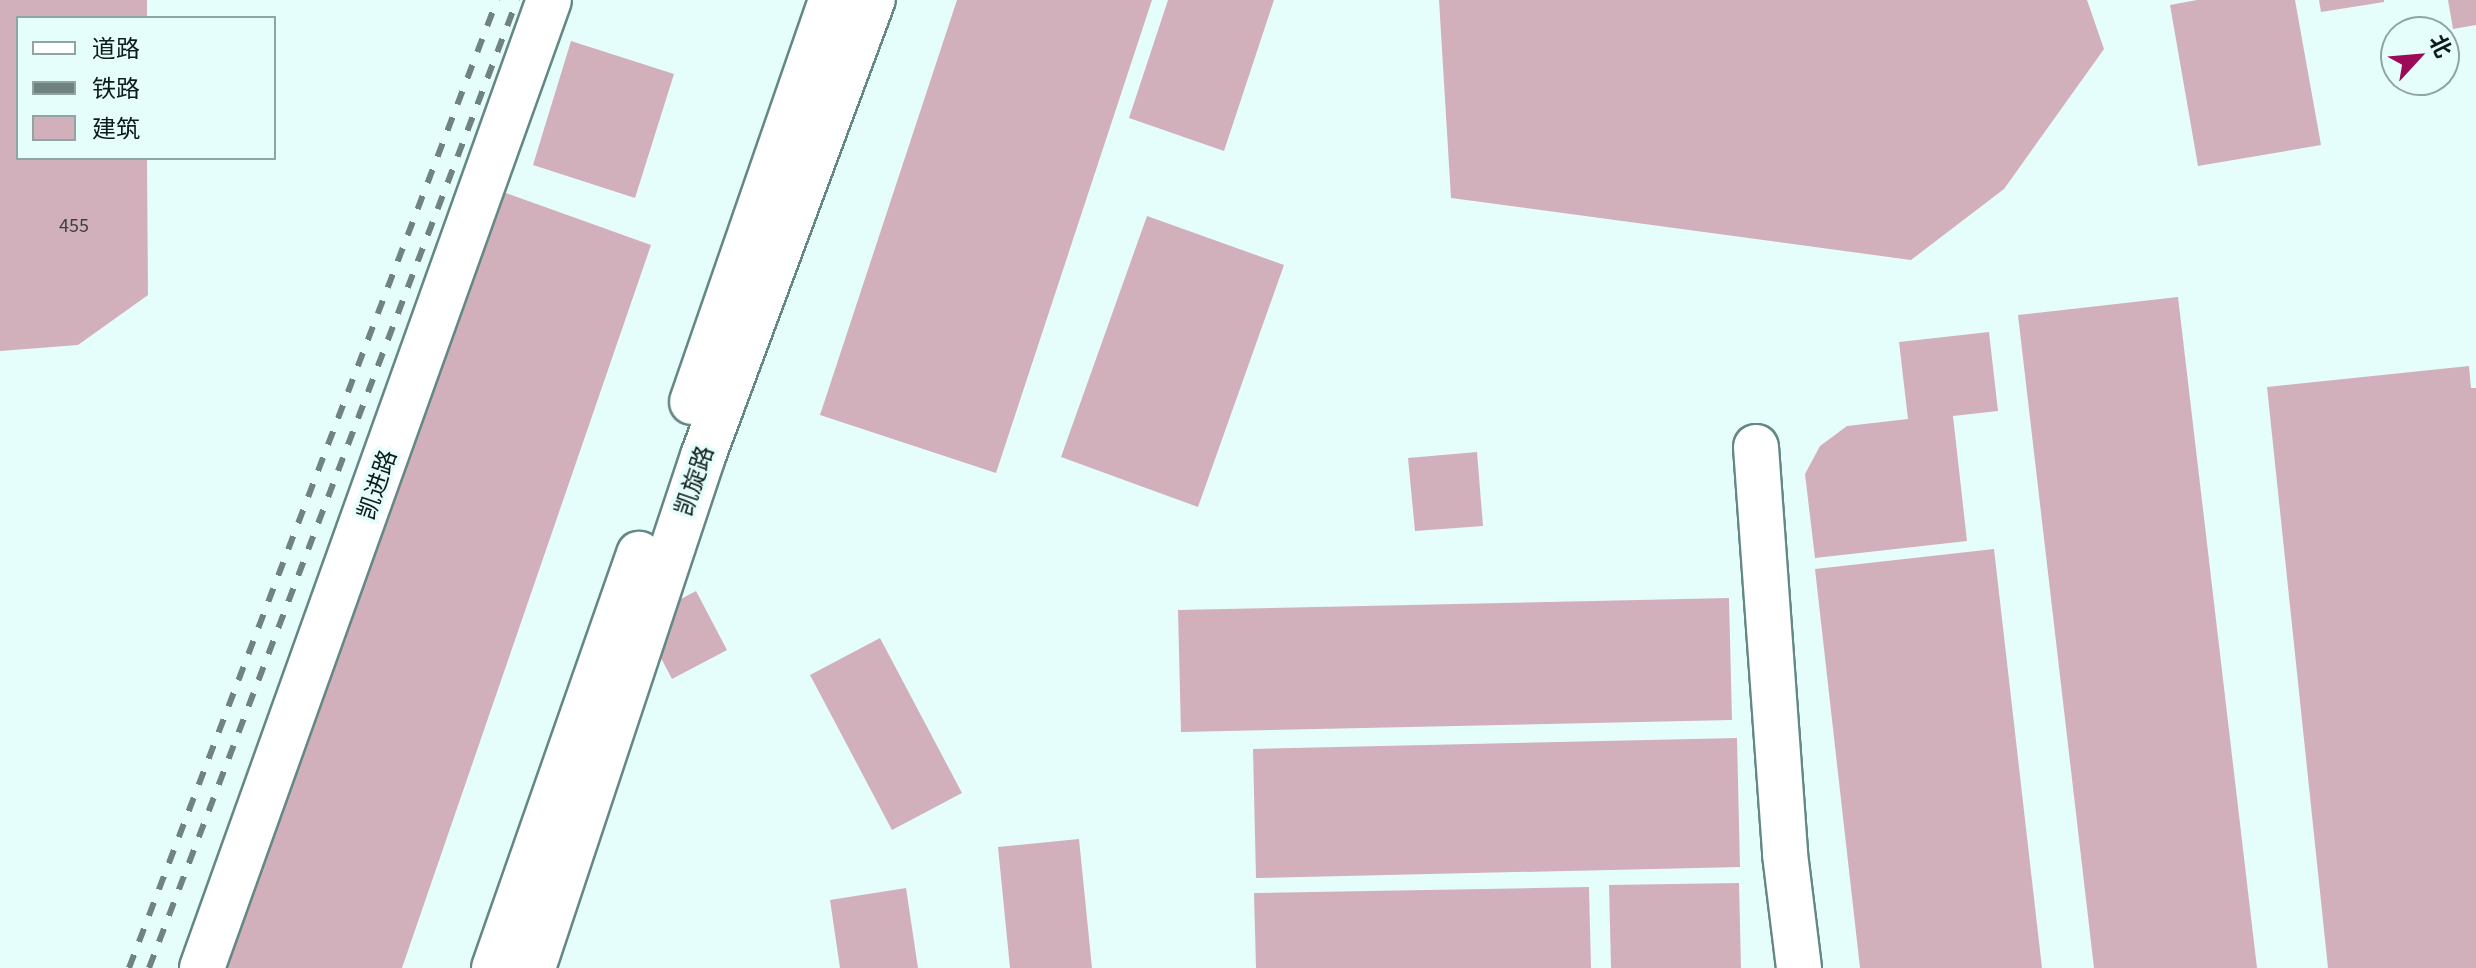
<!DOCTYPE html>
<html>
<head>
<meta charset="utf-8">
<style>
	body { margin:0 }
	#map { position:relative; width:2476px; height:968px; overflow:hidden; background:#e6fefb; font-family:"Source Sans 3","Noto Sans SC",sans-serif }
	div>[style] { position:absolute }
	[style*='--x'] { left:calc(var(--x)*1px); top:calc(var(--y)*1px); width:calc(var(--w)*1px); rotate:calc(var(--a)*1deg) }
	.building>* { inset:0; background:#d2b0bb }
	.roads { filter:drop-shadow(2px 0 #648885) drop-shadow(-2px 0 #648885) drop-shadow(0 2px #648885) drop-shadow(0 -2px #648885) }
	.minor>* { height:44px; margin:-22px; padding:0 22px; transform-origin:22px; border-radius:22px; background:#fff }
	.rail>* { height:6px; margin-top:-3px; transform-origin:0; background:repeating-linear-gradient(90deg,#708381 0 14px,transparent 0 28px) }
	span { translate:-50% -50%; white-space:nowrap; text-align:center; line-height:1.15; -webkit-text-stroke:7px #e6fefb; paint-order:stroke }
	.number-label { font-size:20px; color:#3f4143 }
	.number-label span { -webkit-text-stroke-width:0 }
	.street-label { font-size:24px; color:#0e1c1b }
	.legend { position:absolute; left:16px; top:16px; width:260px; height:144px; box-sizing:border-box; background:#e6fefb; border:2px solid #90a4a1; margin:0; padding:10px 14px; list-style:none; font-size:24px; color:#0e1c1b }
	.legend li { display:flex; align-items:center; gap:16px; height:40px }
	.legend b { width:40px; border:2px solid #90a4a1 }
	.north { position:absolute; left:2380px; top:16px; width:80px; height:80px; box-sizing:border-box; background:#e6fefb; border:2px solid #90a4a1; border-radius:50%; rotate:64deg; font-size:22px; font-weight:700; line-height:32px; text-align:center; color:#0e1c1b }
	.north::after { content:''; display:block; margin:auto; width:28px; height:36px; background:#9c0a58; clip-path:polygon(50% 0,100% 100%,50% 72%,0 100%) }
</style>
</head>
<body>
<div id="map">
	<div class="building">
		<div style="clip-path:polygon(0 0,147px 0,147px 18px,18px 18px,18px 158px,147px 158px,148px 295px,78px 345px,0 351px)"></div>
		<div style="clip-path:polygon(957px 0,1152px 0,996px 473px,820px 415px)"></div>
		<div style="clip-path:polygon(1168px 0,1274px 0,1224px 151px,1129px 118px)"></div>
		<div style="clip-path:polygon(1439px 0,2087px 0,2104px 49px,2004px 189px,1911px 260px,1451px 198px)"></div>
		<div style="clip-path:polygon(2197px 0,2295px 0,2321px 145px,2198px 166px,2170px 5px)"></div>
		<div style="clip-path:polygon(2319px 0,2384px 0,2384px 2px,2321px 12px)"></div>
		<div style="clip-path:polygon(2448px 0,2476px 0,2476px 25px,2453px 29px)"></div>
		<div style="clip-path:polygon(571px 41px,674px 74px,635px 198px,533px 165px)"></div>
		<div style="clip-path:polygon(495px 189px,651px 245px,402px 968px,226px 968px)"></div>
		<div style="clip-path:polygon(1147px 216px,1284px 265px,1198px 507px,1061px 457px)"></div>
		<div style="clip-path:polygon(2178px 297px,2257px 968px,2094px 968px,2018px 315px)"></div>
		<div style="clip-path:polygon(1989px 332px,1998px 411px,1953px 416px,1967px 541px,1815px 558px,1805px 474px,1820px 446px,1847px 426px,1908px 419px,1899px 342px)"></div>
		<div style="clip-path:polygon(2469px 366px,2471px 388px,2476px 388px,2476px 968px,2328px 968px,2267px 387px)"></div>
		<div style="clip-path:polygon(1477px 452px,1483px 526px,1415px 531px,1408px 458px)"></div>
		<div style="clip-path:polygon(1994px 549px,2042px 968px,1860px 968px,1815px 569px)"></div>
		<div style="clip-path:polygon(696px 591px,727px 650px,672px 679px,641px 620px)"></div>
		<div style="clip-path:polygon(1729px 598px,1732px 720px,1181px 732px,1178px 610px)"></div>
		<div style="clip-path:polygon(880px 638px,962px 793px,892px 830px,810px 675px)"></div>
		<div style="clip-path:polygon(1737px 738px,1740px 867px,1256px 878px,1253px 749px)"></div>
		<div style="clip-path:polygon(1079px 839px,1092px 968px,1010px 968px,998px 847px)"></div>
		<div style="clip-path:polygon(1739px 883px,1741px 968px,1611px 968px,1609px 885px)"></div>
		<div style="clip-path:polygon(1589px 887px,1591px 968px,1256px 968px,1254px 893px)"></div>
		<div style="clip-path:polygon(906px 888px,918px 968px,840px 968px,830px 900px)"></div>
	</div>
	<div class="roads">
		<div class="minor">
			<div style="--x:692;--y:402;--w:425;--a:-70.9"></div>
			<div style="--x:1756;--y:447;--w:408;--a:85.9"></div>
			<div style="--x:1785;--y:854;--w:115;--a:83"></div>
			<div style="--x:202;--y:968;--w:1028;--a:-70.28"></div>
			<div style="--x:494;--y:968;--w:439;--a:-70.7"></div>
			<div style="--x:533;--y:968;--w:539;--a:-71.63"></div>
			<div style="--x:703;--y:456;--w:487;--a:-69.6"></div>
		</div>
	</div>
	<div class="rail">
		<div style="--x:129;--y:968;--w:1036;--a:-69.18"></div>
		<div style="--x:149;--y:968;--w:1036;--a:-69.18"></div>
	</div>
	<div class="number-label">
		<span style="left:74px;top:226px">455</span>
	</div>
	<div class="street-label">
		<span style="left:695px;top:481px;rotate:-71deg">凯旋路</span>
		<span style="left:378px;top:485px;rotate:-71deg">凯进路</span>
	</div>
	<ul class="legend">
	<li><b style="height:10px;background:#fff"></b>道路</li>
	<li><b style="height:10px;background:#708381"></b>铁路</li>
	<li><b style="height:22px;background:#d2b0bb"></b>建筑</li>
	</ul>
	<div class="north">北</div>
</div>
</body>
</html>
